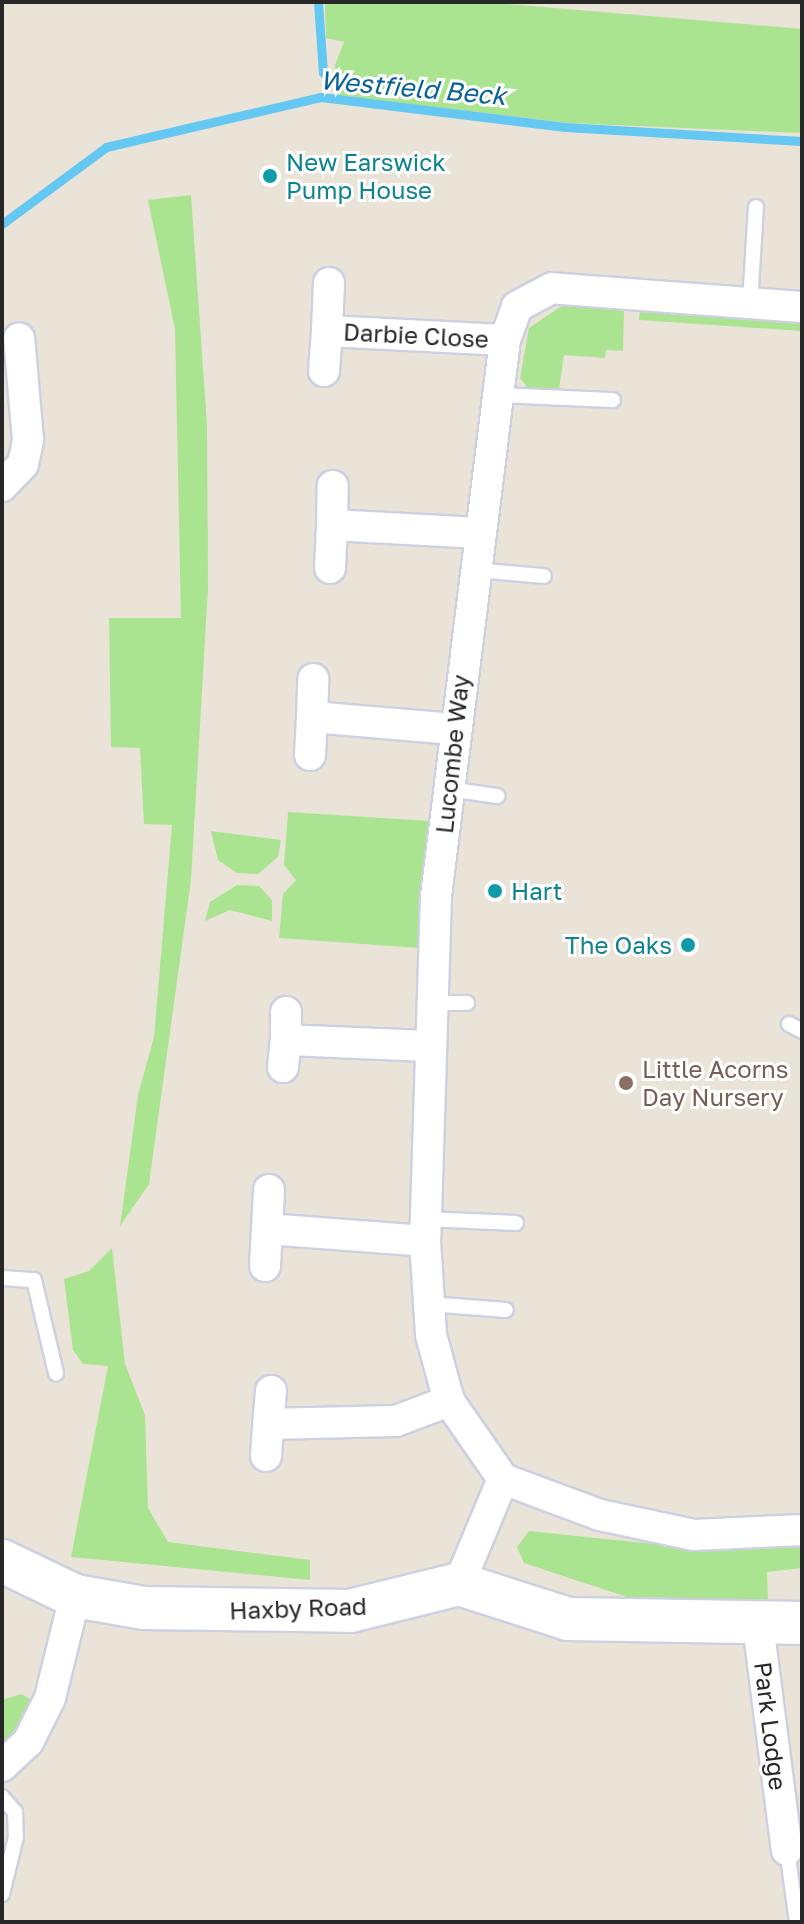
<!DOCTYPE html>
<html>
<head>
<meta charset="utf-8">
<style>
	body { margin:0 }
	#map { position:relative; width:804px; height:1924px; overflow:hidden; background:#eae3d7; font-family:"Golos Text",sans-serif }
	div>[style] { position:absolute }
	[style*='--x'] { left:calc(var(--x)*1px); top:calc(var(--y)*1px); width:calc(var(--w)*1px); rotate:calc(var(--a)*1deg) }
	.green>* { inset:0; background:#abe491 }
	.stream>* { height:9px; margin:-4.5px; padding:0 4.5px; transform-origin:4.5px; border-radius:4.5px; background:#65c8f2 }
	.roads { filter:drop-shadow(2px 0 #ccd0e1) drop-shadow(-2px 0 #ccd0e1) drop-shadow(0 2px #ccd0e1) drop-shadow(0 -2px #ccd0e1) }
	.lane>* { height:14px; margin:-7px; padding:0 7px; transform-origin:7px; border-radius:7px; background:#fff }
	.street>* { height:30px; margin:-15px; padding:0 15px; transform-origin:15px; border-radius:15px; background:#fff }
	.secondary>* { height:42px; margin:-21px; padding:0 21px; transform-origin:21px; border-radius:21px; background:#fff }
	.dots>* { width:22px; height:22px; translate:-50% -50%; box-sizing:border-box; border:4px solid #fff; border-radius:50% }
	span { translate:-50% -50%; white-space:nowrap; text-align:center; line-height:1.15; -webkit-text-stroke:6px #fff; paint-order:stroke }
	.culture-label { font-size:24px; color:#0d838f }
	.left { translate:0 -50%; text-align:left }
	.right { translate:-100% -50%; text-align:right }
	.street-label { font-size:24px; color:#272727 }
	.education-label { font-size:24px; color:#785e54 }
	.water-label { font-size:26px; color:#096399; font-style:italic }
	.frame { position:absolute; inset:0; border:4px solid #272727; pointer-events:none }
</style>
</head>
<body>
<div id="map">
	<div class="green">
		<div style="clip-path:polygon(325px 2px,484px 2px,802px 29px,802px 133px,568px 123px,336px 95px,335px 65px,344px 42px,326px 38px)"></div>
		<div style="clip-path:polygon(191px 195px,207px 425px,208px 588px,191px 880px,149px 1184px,120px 1226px,138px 1095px,154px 1037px,172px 825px,144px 824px,140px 748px,111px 747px,109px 618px,181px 618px,175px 329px,148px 200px)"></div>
		<div style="clip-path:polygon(563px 305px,624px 309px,623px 351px,606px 350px,605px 358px,564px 355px,559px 389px,528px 388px,520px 378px,529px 328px)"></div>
		<div style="clip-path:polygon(640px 308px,802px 320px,802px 331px,639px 320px)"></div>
		<div style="clip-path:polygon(288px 812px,445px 822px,434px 949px,279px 938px,283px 894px,296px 880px,284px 865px)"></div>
		<div style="clip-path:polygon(211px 831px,281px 840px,278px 857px,258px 874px,237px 873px,218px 860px)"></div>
		<div style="clip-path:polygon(237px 885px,259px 886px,272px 900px,272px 921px,230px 910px,205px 921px,210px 902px)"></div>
		<div style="clip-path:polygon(112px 1248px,125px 1364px,145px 1415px,148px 1508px,168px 1542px,310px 1560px,310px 1580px,71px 1557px,108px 1366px,83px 1364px,73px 1350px,64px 1279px,89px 1271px)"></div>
		<div style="clip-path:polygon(529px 1531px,703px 1549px,802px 1544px,802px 1568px,767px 1572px,768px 1601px,633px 1599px,524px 1563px,517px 1547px)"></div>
		<div style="clip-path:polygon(21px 1694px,32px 1700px,28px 1715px,2px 1749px,2px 1700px)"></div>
	</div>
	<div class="stream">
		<div style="--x:318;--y:2;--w:71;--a:86"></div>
		<div style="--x:2;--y:224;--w:129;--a:-36.5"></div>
		<div style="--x:106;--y:147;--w:221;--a:-13.1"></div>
		<div style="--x:321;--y:97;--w:246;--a:7"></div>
		<div style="--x:565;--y:127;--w:237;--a:3.4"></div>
	</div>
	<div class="roads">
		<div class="lane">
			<div style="--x:750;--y:304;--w:97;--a:-86.5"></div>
			<div style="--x:501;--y:395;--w:112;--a:2.6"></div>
			<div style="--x:475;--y:570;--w:69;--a:5"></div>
			<div style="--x:449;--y:789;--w:49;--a:8.3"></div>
			<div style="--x:433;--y:1003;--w:34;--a:0"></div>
			<div style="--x:789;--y:1024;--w:15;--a:28"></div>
			<div style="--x:425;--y:1219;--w:91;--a:2.5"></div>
			<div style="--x:2;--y:1278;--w:32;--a:4"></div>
			<div style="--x:34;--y:1280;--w:96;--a:76.7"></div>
			<div style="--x:429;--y:1304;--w:77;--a:4.5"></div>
			<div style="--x:2;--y:1797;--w:20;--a:49"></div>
			<div style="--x:15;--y:1812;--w:25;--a:88"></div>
			<div style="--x:16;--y:1837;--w:59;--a:103.8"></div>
			<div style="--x:787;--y:1850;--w:73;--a:82.1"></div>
		</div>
		<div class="street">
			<div style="--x:329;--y:283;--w:48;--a:92.4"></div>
			<div style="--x:327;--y:331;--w:178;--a:2.9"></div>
			<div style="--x:802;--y:307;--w:251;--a:-175.7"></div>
			<div style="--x:552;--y:288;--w:40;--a:152"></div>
			<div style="--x:517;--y:307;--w:35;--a:110"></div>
			<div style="--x:505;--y:340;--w:560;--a:97.07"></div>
			<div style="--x:436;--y:896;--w:345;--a:91.8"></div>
			<div style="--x:425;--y:1241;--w:94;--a:86.3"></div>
			<div style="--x:431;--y:1335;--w:68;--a:74.7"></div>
			<div style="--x:449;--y:1401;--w:95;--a:55.3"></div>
			<div style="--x:503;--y:1479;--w:103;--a:20.4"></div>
			<div style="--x:600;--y:1515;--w:96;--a:12"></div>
			<div style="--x:694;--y:1535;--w:108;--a:-2.7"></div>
			<div style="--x:324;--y:371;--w:40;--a:-85.7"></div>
			<div style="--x:2;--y:486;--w:30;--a:-46"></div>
			<div style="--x:23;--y:464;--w:25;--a:-78"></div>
			<div style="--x:28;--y:440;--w:102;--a:-95"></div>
			<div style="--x:332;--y:525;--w:39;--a:-89"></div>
			<div style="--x:330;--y:568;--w:43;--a:-87.3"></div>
			<div style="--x:332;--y:525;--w:148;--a:3.1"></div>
			<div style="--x:312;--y:717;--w:38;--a:-88"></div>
			<div style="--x:310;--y:755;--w:38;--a:-87"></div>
			<div style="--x:312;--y:717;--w:143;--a:4.8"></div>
			<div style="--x:286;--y:1040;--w:28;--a:-90"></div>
			<div style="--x:283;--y:1067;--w:27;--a:-84"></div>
			<div style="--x:286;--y:1040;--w:144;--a:2.4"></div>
			<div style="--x:269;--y:1190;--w:39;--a:93"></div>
			<div style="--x:267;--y:1229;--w:158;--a:4.3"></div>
			<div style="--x:265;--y:1266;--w:37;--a:-87"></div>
			<div style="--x:271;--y:1391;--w:33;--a:95"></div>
			<div style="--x:268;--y:1424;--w:128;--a:-1.3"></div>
			<div style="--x:396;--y:1421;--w:57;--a:-20.7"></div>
			<div style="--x:266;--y:1456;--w:32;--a:-86"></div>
			<div style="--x:459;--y:1584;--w:114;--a:-67.3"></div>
			<div style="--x:758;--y:1625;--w:227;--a:82.7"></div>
			<div style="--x:2;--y:1766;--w:35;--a:-43"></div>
			<div style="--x:28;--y:1742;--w:49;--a:-63.4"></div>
			<div style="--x:50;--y:1698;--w:105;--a:-76.2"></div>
		</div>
		<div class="secondary">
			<div style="--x:2;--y:1561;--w:81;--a:25.6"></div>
			<div style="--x:75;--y:1596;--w:70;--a:9.9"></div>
			<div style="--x:144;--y:1608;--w:206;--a:0.8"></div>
			<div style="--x:350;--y:1611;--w:112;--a:-13.9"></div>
			<div style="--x:459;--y:1584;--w:114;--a:17.8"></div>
			<div style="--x:568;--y:1619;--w:234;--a:1"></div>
		</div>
	</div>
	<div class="dots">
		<div style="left:270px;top:176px;background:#0f9aa8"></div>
		<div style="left:495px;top:891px;background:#0f9aa8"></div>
		<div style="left:688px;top:945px;background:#0f9aa8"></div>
		<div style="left:626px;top:1083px;background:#8d6e63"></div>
	</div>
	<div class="culture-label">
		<span class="left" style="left:286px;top:176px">New Earswick<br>Pump House</span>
		<span class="left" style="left:511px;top:891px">Hart</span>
		<span class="right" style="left:672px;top:945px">The Oaks</span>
	</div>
	<div class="street-label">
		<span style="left:416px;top:335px;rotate:3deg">Darbie Close</span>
		<span style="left:452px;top:754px;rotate:-84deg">Lucombe Way</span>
		<span style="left:298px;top:1608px;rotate:-2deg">Haxby Road</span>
		<span style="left:771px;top:1726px;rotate:83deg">Park Lodge</span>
	</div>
	<div class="education-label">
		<span class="left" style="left:642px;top:1083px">Little Acorns<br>Day Nursery</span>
	</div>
	<div class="water-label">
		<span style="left:413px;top:88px;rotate:5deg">Westfield Beck</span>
	</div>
	<div class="frame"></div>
</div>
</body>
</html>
